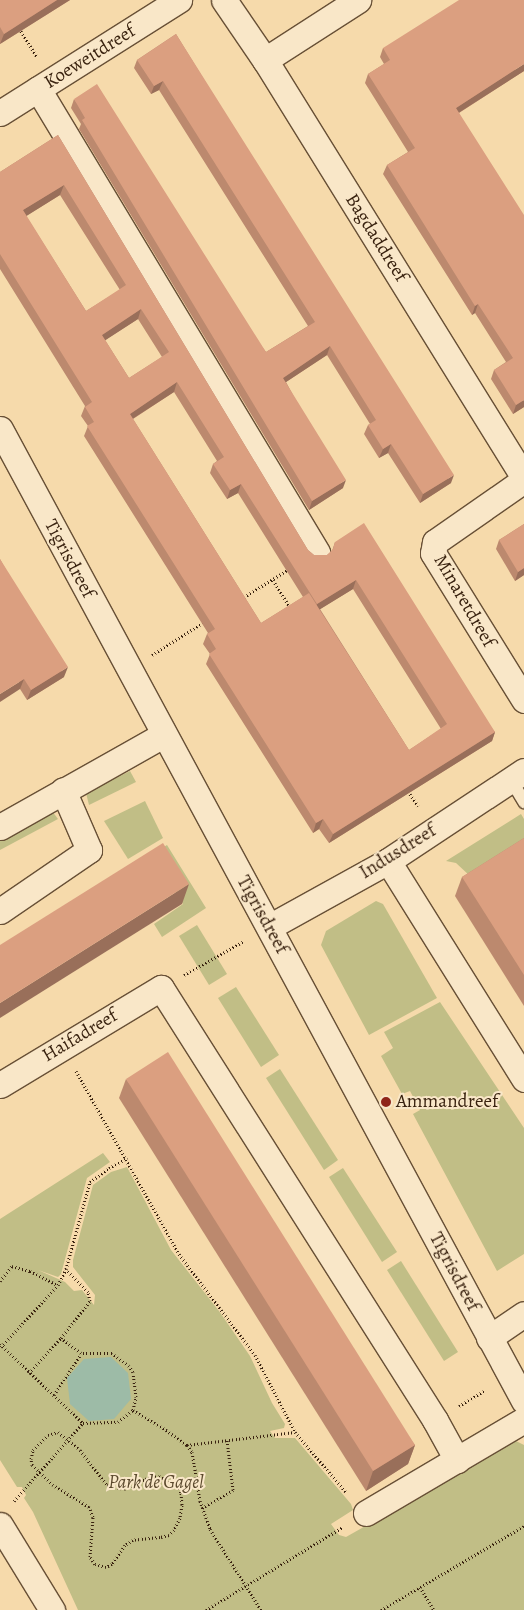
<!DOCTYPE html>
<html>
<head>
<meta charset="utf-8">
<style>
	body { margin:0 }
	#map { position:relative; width:524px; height:1610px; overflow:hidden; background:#f6daab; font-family:Alegreya,serif }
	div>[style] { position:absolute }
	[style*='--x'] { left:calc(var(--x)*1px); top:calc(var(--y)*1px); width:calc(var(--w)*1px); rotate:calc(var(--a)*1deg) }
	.green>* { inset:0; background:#c1be86 }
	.water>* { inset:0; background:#9dbba7 }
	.path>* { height:3px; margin-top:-1.5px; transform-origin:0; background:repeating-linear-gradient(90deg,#39220f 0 1px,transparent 0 3.5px) }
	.roads { filter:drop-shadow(1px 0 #685036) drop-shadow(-1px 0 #685036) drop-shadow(0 1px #685036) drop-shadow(0 -1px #685036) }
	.service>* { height:12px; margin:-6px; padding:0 6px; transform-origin:6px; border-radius:6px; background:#f9e7c8 }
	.minor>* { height:25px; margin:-12.5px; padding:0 12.5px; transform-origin:12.5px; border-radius:12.5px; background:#f9e7c8 }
	.wall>* { inset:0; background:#bc896e }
	.shaded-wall>* { inset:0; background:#996f5a }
	.building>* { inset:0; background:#db9f80 }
	.dots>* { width:14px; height:14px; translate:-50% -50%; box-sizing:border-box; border:2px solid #f9e7c8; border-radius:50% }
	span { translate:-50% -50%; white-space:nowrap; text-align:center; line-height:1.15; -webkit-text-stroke:4px #f9e7c8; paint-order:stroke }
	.street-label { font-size:19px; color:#39220f }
	.poi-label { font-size:19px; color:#39220f }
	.left { translate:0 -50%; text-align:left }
	.park-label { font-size:19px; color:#5b492d; font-style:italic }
</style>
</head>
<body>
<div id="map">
	<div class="green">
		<div style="clip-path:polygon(130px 771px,136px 782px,89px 805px,86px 793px)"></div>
		<div style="clip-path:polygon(145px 801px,163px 838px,128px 859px,104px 821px)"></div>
		<div style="clip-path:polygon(52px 811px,58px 819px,0 850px,0 839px)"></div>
		<div style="clip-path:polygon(521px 814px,524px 819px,524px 843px,470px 876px,456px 863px,446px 861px)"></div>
		<div style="clip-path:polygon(167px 845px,206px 908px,162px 937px,154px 924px,183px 904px,155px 862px,110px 880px)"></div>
		<div style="clip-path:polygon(376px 901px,383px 904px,437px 998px,369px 1035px,321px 945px,326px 931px)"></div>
		<div style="clip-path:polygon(197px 925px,227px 974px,209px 985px,179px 936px)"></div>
		<div style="clip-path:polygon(236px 987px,279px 1055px,261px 1067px,218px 998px)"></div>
		<div style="clip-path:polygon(440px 1002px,524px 1128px,524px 1254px,497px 1271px,413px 1114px,420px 1110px,410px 1091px,402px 1094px,381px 1056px,393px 1048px,384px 1032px)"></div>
		<div style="clip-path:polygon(280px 1069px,338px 1160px,324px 1170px,266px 1078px)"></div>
		<div style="clip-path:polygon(103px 1153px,110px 1162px,87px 1178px,61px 1274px,58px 1277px,38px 1270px,65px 1282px,74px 1291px,82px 1290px,94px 1305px,95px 1295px,73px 1267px,73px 1260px,93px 1185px,111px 1172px,127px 1167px,171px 1250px,219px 1311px,250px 1356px,272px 1403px,285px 1424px,284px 1428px,270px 1431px,275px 1438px,295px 1438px,351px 1504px,353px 1510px,331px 1524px,339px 1535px,346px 1537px,516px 1441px,524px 1445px,524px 1610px,78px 1610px,33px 1512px,24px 1498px,26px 1495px,22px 1487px,17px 1487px,0 1460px,0 1219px)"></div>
		<div style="clip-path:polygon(343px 1168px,397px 1252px,382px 1262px,329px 1177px)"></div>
		<div style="clip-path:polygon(401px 1261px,458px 1352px,444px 1361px,387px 1270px)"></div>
	</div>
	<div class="water">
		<div style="clip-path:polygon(111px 1357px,128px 1373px,131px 1399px,114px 1419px,89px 1421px,70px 1404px,67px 1378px,84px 1359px)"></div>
	</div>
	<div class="path">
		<div style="--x:19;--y:28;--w:34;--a:58"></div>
		<div style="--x:273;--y:580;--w:34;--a:58"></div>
		<div style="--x:241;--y:599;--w:57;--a:-32"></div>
		<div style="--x:152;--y:655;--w:62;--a:-32.4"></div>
		<div style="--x:408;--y:791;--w:18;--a:56"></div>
		<div style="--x:184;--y:975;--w:69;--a:-29.5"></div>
		<div style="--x:76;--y:1071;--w:210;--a:60.6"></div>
		<div style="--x:179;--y:1254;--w:126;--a:53"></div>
		<div style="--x:255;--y:1355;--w:87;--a:62.5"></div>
		<div style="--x:295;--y:1432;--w:80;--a:49.6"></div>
		<div style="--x:0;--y:1281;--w:19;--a:-51"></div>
		<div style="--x:12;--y:1266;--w:19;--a:16"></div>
		<div style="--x:30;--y:1271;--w:31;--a:27"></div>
		<div style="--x:0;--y:1344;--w:115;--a:43.6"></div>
		<div style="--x:83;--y:1423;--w:35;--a:-2"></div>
		<div style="--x:118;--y:1422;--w:19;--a:-39"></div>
		<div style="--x:133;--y:1410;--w:13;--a:-77"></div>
		<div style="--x:136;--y:1397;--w:25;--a:-97"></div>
		<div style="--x:133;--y:1372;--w:7;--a:-124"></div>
		<div style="--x:129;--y:1366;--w:21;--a:-143"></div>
		<div style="--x:112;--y:1353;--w:31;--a:180"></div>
		<div style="--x:81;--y:1353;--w:25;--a:-143"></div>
		<div style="--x:61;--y:1338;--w:47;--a:-51.9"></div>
		<div style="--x:90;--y:1301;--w:9;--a:-103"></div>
		<div style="--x:88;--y:1292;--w:32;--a:-134"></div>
		<div style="--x:1;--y:1347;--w:84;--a:-47.4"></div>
		<div style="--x:58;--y:1285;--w:18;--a:-63"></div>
		<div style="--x:66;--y:1269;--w:90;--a:-74.6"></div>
		<div style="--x:90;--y:1182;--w:24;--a:-36"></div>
		<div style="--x:109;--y:1168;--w:21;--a:-29"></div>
		<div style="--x:29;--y:1373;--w:47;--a:-47.6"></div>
		<div style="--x:54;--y:1395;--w:49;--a:-56.6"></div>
		<div style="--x:459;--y:1406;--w:31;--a:-31"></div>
		<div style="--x:133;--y:1410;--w:39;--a:31"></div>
		<div style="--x:166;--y:1430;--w:26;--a:36"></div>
		<div style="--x:187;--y:1445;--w:9;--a:54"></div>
		<div style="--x:192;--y:1452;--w:50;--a:80.7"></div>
		<div style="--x:200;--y:1501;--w:30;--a:70"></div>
		<div style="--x:210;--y:1529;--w:96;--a:57.8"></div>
		<div style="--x:58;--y:1432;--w:28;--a:39"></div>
		<div style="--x:80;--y:1450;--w:44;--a:52.4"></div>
		<div style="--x:107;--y:1485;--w:17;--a:13"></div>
		<div style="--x:124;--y:1489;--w:23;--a:-25"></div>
		<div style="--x:145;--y:1479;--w:14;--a:-12"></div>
		<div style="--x:159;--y:1476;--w:20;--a:27"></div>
		<div style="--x:177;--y:1485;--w:9;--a:63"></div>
		<div style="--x:181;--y:1493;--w:12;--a:85"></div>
		<div style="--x:182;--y:1505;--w:13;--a:99"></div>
		<div style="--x:180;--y:1518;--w:13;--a:117"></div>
		<div style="--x:174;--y:1530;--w:7;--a:135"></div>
		<div style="--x:169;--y:1535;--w:9;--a:167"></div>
		<div style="--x:160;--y:1537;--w:27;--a:174"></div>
		<div style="--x:133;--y:1540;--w:9;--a:148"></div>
		<div style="--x:125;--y:1545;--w:23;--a:124"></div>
		<div style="--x:112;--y:1564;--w:7;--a:153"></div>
		<div style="--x:106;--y:1567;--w:11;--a:-165"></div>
		<div style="--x:95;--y:1564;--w:9;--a:-126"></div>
		<div style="--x:90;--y:1557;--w:40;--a:-85.7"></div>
		<div style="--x:93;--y:1517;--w:11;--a:-112"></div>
		<div style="--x:89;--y:1507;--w:42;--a:-148.6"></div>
		<div style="--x:53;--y:1485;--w:29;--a:-136"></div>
		<div style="--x:32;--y:1465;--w:6;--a:-99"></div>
		<div style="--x:31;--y:1459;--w:9;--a:-77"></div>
		<div style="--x:33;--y:1450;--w:21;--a:-45"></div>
		<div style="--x:48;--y:1435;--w:10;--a:-17"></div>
		<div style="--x:187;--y:1445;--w:109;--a:-6.9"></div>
		<div style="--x:14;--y:1501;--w:104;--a:-48.5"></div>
		<div style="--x:202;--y:1508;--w:36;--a:-30"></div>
		<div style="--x:233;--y:1490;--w:50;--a:-96.8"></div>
		<div style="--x:420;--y:1587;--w:27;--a:59"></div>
		<div style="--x:206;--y:1610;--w:160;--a:-31.2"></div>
		<div style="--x:381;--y:1610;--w:166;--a:-30.4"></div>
	</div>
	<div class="roads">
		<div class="service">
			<div style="--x:511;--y:780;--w:26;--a:59"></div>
		</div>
		<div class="minor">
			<div style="--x:224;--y:0;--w:73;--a:55.7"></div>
			<div style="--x:265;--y:60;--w:492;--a:58.2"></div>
			<div style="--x:265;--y:60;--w:111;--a:-32.8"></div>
			<div style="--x:38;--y:89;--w:541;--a:58.93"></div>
			<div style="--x:0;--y:113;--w:212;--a:-32.3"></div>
			<div style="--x:0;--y:429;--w:1104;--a:61.67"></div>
			<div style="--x:524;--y:480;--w:108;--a:145.1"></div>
			<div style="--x:435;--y:542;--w:11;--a:100"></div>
			<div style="--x:433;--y:553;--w:173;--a:58.2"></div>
			<div style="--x:0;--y:827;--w:187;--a:-29.4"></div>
			<div style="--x:388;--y:861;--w:257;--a:58"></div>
			<div style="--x:0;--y:911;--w:108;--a:-34.4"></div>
			<div style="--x:89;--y:850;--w:65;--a:-113.4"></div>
			<div style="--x:269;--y:927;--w:136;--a:-29"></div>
			<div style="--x:388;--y:861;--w:163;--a:-33.5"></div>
			<div style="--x:0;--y:1085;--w:188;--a:-31.1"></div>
			<div style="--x:161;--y:988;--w:512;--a:57.61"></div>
			<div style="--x:435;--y:1420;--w:46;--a:61.2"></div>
			<div style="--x:489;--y:1338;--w:42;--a:-34.4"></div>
			<div style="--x:366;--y:1513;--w:183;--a:-30.5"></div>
			<div style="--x:0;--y:1525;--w:100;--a:58.5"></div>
		</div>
	</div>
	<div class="wall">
		<div style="clip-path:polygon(0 0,70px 0,0 44px)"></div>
		<div style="clip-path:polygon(176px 34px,451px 483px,420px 503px,388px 453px,379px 458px,364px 434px,368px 425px,370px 424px,327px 355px,286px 382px,343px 488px,309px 510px,79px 129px,81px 124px,71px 108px,74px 99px,266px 352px,308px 326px,159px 90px,151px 94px,134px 68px,137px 60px)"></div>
		<div style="clip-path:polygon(383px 48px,524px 71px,459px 113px,524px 407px,513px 414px,491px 379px,494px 370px,506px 362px,475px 313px,472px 315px,383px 174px,387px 165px,408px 152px,365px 83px,368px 74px,384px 64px,380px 57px)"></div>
		<div style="clip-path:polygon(evenodd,58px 135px,308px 550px,314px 555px,327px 555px,332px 551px,335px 542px,495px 732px,492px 741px,329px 843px,319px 829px,313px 833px,206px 664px,210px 654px,203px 644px,207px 634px,208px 633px,84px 436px,88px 426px,81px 416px,85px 406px,0 269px,0 172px,58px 135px,60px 195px,120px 290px,86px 311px,26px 216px,60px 195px,58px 135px,138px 319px,162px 357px,129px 378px,105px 340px,138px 319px,58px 135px,174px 392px,217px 461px,213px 464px,210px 473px,227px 499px,238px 493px,303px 597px,261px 623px,133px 419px,174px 392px,58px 135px,353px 589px,441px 729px,409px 750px,320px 609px,353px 589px)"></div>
		<div style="clip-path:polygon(524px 524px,524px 575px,515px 581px,496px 549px,499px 540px)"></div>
		<div style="clip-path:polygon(0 559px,64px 677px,27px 700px,20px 689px)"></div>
		<div style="clip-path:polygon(524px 838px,524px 1006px,455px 896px,462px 877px)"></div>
		<div style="clip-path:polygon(126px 1079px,415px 1445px,408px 1464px,366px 1491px,119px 1098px)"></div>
	</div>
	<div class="shaded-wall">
		<div style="clip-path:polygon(57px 0,70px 0,0 44px,4px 34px)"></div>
		<div style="clip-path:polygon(524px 64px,524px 71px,452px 117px,456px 108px)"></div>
		<div style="clip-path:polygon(163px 81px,159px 90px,151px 94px,154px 86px)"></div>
		<div style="clip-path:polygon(64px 185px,60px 195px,20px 220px,23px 210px)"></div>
		<div style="clip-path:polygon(478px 304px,475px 313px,472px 315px,475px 306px)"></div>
		<div style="clip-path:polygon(141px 309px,138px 319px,98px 345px,102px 335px)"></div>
		<div style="clip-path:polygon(330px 346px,327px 355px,280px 386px,283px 378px)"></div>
		<div style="clip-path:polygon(177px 382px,174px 392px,126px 423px,130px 414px)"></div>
		<div style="clip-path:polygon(524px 400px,524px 407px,513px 414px,516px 405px)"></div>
		<div style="clip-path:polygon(391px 444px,388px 453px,379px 458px,383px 449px)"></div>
		<div style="clip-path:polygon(454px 475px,451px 483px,420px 503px,423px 494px)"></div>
		<div style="clip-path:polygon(346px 480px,343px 488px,309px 510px,312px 501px)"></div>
		<div style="clip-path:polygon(241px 484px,238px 493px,227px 499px,230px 490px)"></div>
		<div style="clip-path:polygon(524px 568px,524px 575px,515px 581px,518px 572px)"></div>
		<div style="clip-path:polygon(356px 580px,353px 589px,314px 613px,317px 604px)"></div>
		<div style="clip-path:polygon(68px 667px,64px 677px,27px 700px,31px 690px)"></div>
		<div style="clip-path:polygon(24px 679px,20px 689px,0 702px,0 694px)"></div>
		<div style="clip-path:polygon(495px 732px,492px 741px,329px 843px,333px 834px)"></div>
		<div style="clip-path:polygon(323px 819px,319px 829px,313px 833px,316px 823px)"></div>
		<div style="clip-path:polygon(189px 884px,182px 904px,0 1018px,0 1003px)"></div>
		<div style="clip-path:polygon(415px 1445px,408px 1464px,366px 1491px,373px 1471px)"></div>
	</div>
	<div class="building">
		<div style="clip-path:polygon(0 0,57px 0,4px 34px,0 27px)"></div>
		<div style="clip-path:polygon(459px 0,524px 0,524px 64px,456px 108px,524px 215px,524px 400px,516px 405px,494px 370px,513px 358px,478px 304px,475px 306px,387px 165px,415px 148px,368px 74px,390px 60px,383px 48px)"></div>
		<div style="clip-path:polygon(176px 34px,454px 475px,423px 494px,391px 444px,383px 449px,368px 425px,376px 420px,330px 346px,283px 378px,346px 480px,312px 501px,82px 120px,85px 118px,74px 99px,97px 84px,266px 352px,315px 322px,163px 81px,154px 86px,137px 60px)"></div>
		<div style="clip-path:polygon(evenodd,58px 135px,308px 550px,314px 555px,327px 555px,333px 549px,335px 542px,364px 523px,495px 732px,333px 834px,323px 819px,316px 823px,209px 654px,216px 649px,207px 634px,215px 629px,87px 426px,94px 422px,85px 407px,92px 402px,0 254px,0 172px,58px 135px,64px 185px,126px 285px,86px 311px,23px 210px,64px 185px,58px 135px,141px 309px,169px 352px,129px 378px,102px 335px,141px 309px,58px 135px,177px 382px,224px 457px,213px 464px,230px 490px,241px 484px,317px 604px,356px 580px,447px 724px,409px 750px,309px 593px,261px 623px,130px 414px,177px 382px)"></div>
		<div style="clip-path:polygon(524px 524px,524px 568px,518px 572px,499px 540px)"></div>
		<div style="clip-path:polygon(0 559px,68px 667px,31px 690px,24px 679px,0 694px)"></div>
		<div style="clip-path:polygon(524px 838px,524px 975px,462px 877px)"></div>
		<div style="clip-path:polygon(163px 843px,189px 884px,0 1003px,0 945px)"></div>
		<div style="clip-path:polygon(168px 1052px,415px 1445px,373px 1471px,126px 1079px)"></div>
	</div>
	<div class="dots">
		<div style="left:386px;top:1102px;background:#8f2418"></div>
	</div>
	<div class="street-label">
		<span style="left:90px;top:57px;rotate:-32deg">Koeweitdreef</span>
		<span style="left:376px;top:238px;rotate:58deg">Bagdaddreef</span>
		<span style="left:69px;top:559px;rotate:62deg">Tigrisdreef</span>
		<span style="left:464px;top:601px;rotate:60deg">Minaretdreef</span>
		<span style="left:398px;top:852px;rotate:-32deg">Indusdreef</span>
		<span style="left:262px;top:915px;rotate:61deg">Tigrisdreef</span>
		<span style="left:80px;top:1036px;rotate:-31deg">Haifadreef</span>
		<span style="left:454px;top:1272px;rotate:62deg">Tigrisdreef</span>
	</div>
	<div class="poi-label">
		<span class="left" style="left:396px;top:1102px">Ammandreef</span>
	</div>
	<div class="park-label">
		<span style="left:156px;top:1483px">Park de Gagel</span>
	</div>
</div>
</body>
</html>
